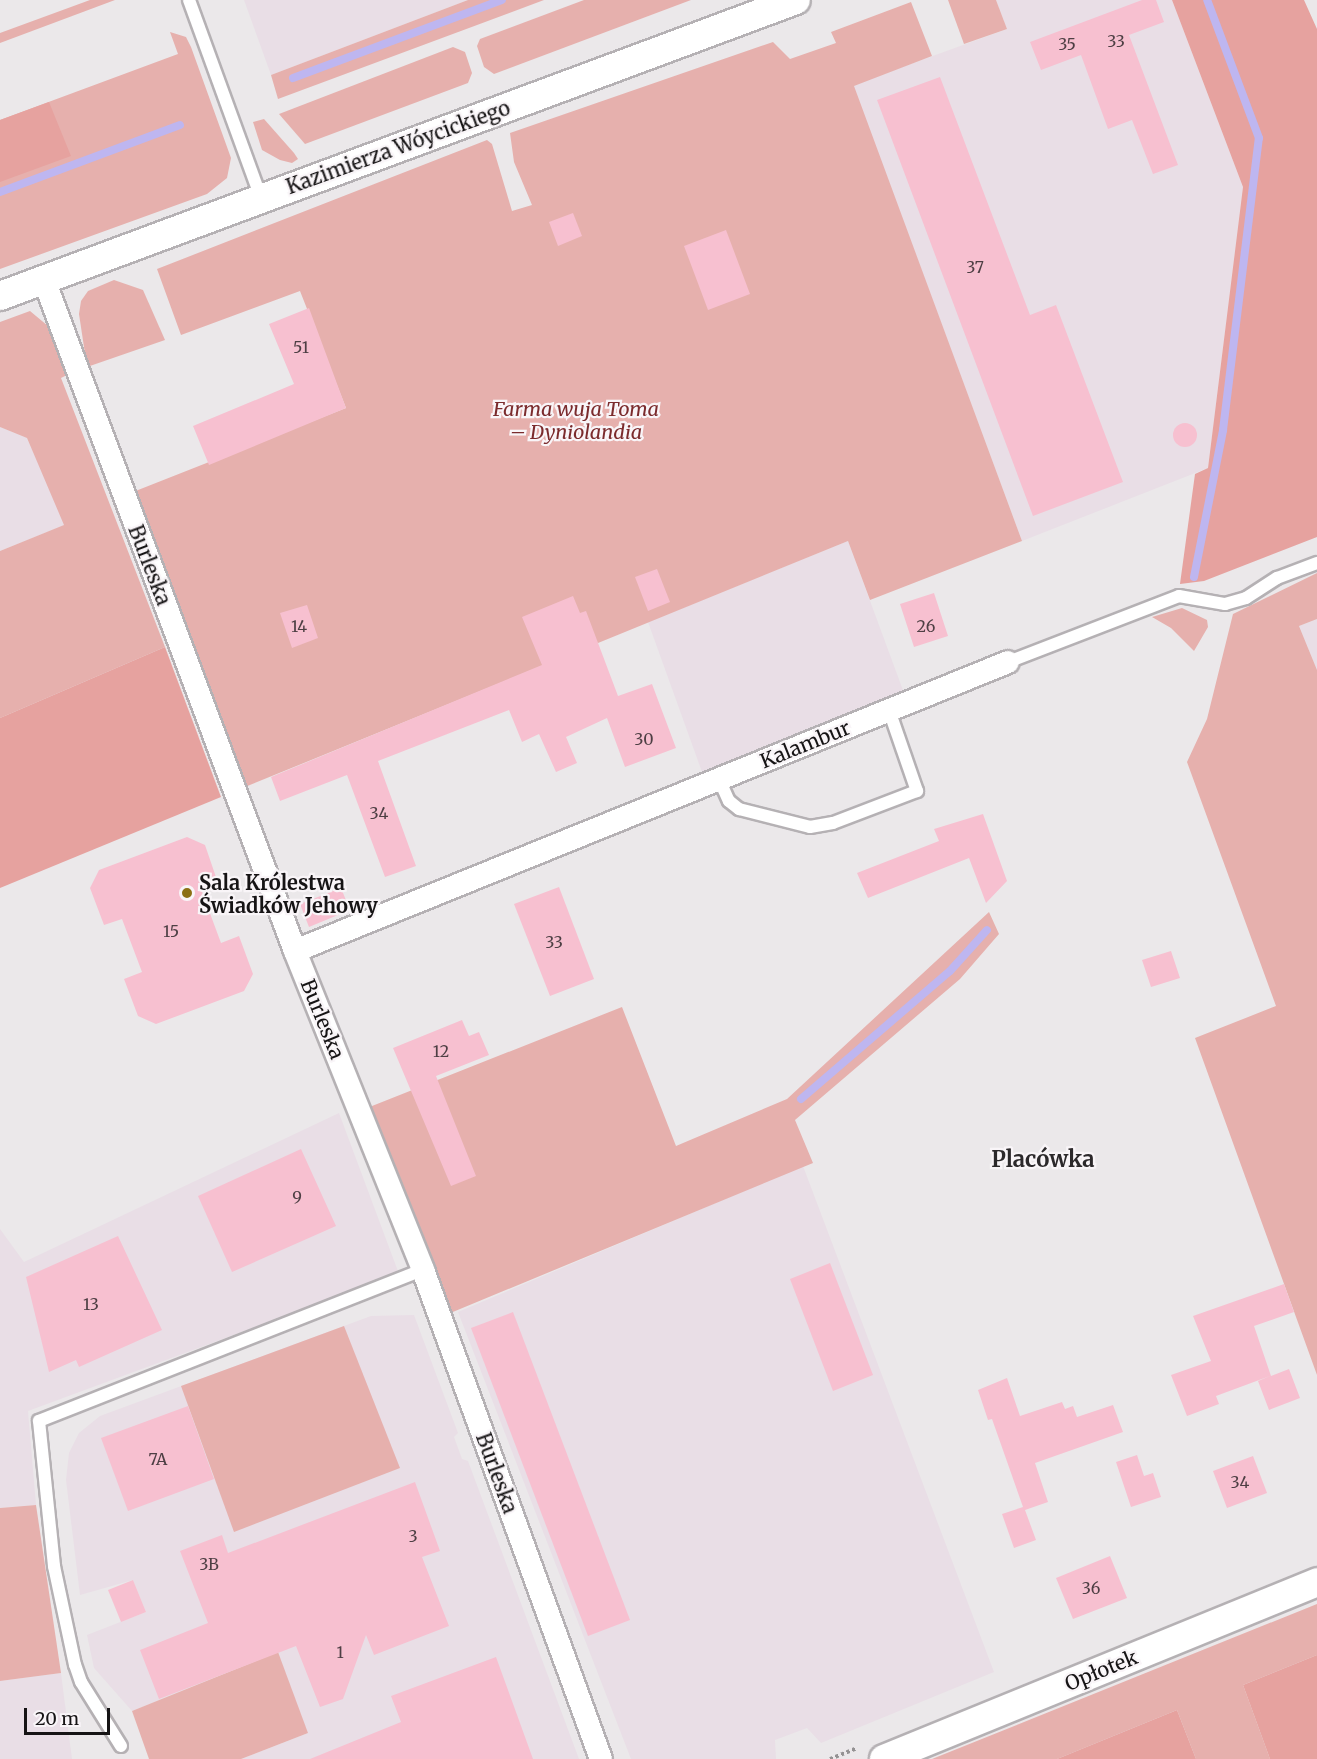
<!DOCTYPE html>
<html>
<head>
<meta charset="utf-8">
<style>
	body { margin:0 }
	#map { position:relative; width:1317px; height:1759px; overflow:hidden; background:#ebe8ea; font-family:Merriweather,serif }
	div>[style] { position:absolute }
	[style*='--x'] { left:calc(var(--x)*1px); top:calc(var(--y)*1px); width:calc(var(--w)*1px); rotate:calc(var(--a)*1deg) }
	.built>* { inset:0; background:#e9dee6 }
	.green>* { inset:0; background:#e6b0ad }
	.forest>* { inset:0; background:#e6a29f }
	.stream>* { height:8px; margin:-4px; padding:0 4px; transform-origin:4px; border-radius:4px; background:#beb6f0 }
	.building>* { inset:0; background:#f7c0d0 }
	.round { border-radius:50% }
	.path>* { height:4px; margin-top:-2px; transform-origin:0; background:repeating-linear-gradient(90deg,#949293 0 3px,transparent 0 6px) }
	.roads { filter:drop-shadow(2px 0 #b5b1b4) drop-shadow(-2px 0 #b5b1b4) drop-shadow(0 2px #b5b1b4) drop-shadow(0 -2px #b5b1b4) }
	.service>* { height:12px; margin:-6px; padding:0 6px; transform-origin:6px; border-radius:6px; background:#fff }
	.minor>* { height:22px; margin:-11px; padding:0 11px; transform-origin:11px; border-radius:11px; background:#fff }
	.tertiary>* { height:28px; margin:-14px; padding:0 14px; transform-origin:14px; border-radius:14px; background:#fff }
	.dots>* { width:16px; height:16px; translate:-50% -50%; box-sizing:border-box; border:3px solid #f9f5f8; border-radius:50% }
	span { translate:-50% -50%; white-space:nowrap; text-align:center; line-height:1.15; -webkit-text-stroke:4.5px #f9f5f8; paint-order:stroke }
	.number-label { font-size:16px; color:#4e3f44 }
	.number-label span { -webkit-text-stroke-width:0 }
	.street-label { font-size:20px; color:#161415 }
	.park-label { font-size:20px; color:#7b2b2d; font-style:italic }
	.poi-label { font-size:20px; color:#161415; font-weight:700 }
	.left { translate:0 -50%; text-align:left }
	.quarter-label { font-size:22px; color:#2c292b; font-weight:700 }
	.scale { position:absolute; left:24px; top:1708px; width:86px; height:27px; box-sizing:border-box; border:3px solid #161415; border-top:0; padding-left:8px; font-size:18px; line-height:21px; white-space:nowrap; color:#161415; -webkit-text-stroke:4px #f9f5f8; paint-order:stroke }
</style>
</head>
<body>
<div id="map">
	<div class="built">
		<div style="clip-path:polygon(244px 0,468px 0,271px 75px)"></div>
		<div style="clip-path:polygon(996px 0,1172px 0,1243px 187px,1208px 468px,1022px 541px,853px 85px,1007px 29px)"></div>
		<div style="clip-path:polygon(0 427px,27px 438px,65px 525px,0 551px)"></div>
		<div style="clip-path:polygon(848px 541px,904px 693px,702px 772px,648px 622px)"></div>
		<div style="clip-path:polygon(1317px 619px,1317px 670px,1299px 626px)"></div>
		<div style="clip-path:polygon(339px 1113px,399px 1274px,28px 1411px,36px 1505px,0 1508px,0 1229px,24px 1262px)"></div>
		<div style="clip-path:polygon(803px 1166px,994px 1672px,821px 1743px,807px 1728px,775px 1740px,776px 1759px,631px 1759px,458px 1312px)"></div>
		<div style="clip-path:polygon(414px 1315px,458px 1433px,454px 1437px,462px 1459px,468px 1461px,579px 1759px,241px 1759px,308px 1733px,262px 1659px,132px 1711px,94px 1668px,87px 1635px,146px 1612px,133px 1580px,80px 1595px,66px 1480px,69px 1453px,79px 1433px,100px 1416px,371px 1316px)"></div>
		<div style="clip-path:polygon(61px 1673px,72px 1759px,0 1759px,0 1681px)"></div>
	</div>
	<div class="green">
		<div style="clip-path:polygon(90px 0,115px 0,0 43px,0 33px)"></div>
		<div style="clip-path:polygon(468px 0,544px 0,278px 99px,271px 75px)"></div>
		<div style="clip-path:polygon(584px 0,691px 0,494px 74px,484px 67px,477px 46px,480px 39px)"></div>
		<div style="clip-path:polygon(948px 0,996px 0,1007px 29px,964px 44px)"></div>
		<div style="clip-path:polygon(911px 2px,932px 56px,854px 86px,1022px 541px,870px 600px,848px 541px,245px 787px,133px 492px,346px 408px,300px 291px,181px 335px,157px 269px,487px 140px,492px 144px,512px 211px,532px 205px,514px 162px,510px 133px,773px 42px,790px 59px,836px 43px,831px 32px)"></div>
		<div style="clip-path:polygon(170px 32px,186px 37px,191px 47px,231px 158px,227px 178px,207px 194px,0 269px,0 120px,178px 54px)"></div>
		<div style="clip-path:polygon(453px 47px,465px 52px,472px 73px,468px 83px,305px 144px,279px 114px)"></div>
		<div style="clip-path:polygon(264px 119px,294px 153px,298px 159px,292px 163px,280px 160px,262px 150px,253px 122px)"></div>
		<div style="clip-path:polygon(114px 280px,143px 290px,165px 340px,87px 367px,79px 314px,81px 301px,88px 291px)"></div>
		<div style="clip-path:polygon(30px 311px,48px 326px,67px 375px,61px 378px,165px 647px,0 718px,0 551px,64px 525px,27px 438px,0 427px,0 322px)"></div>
		<div style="clip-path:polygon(1317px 573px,1317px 619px,1299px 626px,1317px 670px,1317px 1375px,1195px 1038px,1276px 1006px,1187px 762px,1207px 719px,1233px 614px)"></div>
		<div style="clip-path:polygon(1182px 608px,1207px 620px,1208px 627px,1194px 651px,1171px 628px,1152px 617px)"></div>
		<div style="clip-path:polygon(989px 912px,999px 934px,960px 979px,795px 1120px,813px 1163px,448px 1314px,367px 1108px,622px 1007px,676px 1146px,787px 1099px)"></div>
		<div style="clip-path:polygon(344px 1326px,400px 1468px,234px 1532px,181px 1386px)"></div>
		<div style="clip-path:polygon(36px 1505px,61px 1673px,0 1681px,0 1508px)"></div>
		<div style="clip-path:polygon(1317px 1604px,1317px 1655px,1243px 1685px,1270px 1759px,1196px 1759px,1177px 1710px,1057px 1759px,932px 1759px)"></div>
		<div style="clip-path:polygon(278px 1652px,308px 1733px,241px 1759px,149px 1759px,132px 1711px)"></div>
	</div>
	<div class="forest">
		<div style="clip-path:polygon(1172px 0,1304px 0,1317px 29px,1317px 537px,1204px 581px,1180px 584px,1195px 474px,1208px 468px,1243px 187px)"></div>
		<div style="clip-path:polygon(49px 102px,71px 156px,0 182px,0 120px)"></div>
		<div style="clip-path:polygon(165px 647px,221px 797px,0 888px,0 718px)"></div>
		<div style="clip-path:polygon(1317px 1655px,1317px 1759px,1270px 1759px,1243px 1685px)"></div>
		<div style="clip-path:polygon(1177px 1710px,1196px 1759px,1057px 1759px)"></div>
	</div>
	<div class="stream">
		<div style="--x:293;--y:78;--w:223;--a:-20.5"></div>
		<div style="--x:0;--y:192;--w:192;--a:-20.4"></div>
		<div style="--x:1194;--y:577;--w:150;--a:-78.8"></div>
		<div style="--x:1223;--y:430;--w:294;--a:-83"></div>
		<div style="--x:1259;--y:138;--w:147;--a:-110.6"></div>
		<div style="--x:801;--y:1099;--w:196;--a:-40.7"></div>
		<div style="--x:950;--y:971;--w:55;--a:-47.9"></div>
	</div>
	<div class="building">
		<div style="clip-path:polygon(1142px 0,1156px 0,1164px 22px,1129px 35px,1178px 165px,1153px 174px,1132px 120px,1108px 129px,1081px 55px,1041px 70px,1030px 42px)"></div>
		<div style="clip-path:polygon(940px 77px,1030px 315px,1056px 305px,1123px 482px,1033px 516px,877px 100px)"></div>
		<div style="clip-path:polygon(573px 213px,582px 236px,558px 246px,549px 222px)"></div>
		<div style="clip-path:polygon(726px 230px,750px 294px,708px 310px,684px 246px)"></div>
		<div style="clip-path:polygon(309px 308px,346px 408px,209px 465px,193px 426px,294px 384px,269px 324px)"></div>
		<div class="round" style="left:1173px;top:423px;width:24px;height:24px"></div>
		<div style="clip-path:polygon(657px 569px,670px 602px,648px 611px,635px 577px)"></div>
		<div style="clip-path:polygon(934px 593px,948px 636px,914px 647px,900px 604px)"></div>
		<div style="clip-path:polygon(573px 596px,580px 613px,586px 611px,618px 696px,652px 684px,676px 748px,625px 767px,607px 718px,566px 737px,577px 763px,556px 772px,539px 734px,522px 742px,509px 710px,378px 761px,416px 866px,385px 877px,347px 775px,280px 801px,271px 777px,542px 665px,522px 617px)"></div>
		<div style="clip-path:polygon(307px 605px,318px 638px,292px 648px,280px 613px)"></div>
		<div style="clip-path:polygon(983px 814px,1007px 881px,986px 903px,969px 858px,868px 898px,857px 873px,939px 841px,934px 829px)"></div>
		<div style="clip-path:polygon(187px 837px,205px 845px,218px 883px,201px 889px,221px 943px,239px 936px,253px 974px,244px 991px,156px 1024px,138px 1016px,124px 979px,142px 972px,122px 919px,104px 925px,90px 888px,99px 870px)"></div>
		<div style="clip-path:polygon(559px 887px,594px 979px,550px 996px,514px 904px)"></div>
		<div style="clip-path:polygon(341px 888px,350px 910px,309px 927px,300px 904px)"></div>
		<div style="clip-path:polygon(1171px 951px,1180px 978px,1151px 987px,1142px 960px)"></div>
		<div style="clip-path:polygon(462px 1020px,469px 1036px,479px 1032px,489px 1055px,436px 1076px,476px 1176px,451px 1186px,393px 1048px)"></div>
		<div style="clip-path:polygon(301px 1149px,336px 1226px,232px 1272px,198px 1196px)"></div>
		<div style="clip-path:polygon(118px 1236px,162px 1330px,79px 1367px,76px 1360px,49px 1372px,26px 1277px)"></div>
		<div style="clip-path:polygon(830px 1263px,873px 1375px,833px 1391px,790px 1279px)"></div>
		<div style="clip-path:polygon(1284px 1284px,1294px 1312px,1254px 1326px,1271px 1376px,1289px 1369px,1300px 1398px,1269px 1410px,1258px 1381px,1270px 1376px,1216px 1396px,1219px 1404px,1187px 1416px,1171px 1375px,1211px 1361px,1193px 1316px)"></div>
		<div style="clip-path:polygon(513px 1312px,630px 1620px,588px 1636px,471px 1328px)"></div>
		<div style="clip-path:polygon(1007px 1378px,1020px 1416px,1062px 1402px,1065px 1409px,1073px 1406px,1077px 1417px,1113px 1405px,1123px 1432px,1035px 1463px,1048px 1502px,1025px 1510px,1036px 1540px,1014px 1548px,1002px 1514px,1023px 1507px,992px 1419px,988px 1420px,978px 1390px)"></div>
		<div style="clip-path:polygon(188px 1406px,214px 1479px,128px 1511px,101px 1438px)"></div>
		<div style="clip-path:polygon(1137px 1455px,1144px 1476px,1153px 1473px,1161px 1497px,1131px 1507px,1116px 1462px)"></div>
		<div style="clip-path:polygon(1253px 1456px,1267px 1493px,1227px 1508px,1213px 1471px)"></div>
		<div style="clip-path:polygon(415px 1482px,440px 1551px,422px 1557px,449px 1626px,374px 1655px,366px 1635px,343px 1699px,320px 1707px,296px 1646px,159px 1699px,140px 1650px,208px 1623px,180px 1551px,222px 1535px,228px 1553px)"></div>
		<div style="clip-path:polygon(1110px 1556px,1127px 1598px,1073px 1619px,1056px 1578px)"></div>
		<div style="clip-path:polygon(133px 1580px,146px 1612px,121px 1622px,108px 1590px)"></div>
		<div style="clip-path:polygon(496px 1657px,533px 1759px,310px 1759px,401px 1722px,391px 1696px)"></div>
	</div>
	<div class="path">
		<div style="--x:830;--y:1759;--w:29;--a:-22"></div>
	</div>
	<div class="roads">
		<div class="service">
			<div style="--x:189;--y:0;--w:211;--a:70"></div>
			<div style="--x:1008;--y:662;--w:183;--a:-21.1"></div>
			<div style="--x:1179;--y:596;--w:47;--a:9.9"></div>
			<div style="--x:1225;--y:604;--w:22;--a:-16"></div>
			<div style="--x:1246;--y:598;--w:37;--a:-33"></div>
			<div style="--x:1277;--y:578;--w:43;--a:-20.6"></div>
			<div style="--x:719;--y:779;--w:24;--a:66"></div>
			<div style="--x:729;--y:801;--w:13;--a:39"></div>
			<div style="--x:739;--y:809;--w:73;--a:14.2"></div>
			<div style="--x:810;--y:827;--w:23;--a:-10"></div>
			<div style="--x:833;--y:823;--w:90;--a:-20.9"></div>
			<div style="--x:917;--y:791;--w:86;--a:-109.1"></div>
			<div style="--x:121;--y:1746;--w:75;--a:-122"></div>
			<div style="--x:81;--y:1682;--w:18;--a:-109"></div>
			<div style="--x:75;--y:1665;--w:101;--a:-102"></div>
			<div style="--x:54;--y:1566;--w:146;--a:-95.9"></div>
			<div style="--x:39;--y:1421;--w:413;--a:-21.5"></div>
		</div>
		<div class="minor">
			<div style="--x:44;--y:280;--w:716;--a:69.49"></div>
			<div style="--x:295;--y:951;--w:344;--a:68.1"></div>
			<div style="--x:423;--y:1270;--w:520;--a:70"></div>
			<div style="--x:295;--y:951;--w:769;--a:-22.06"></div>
		</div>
		<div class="tertiary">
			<div style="--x:0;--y:296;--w:849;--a:-20.4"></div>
			<div style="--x:884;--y:1759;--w:468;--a:-22.2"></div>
		</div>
	</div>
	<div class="dots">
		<div style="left:187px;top:893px;background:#8c7014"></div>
	</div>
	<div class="number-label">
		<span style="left:1116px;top:41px">33</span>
		<span style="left:1067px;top:44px">35</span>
		<span style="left:975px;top:267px">37</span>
		<span style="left:301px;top:347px">51</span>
		<span style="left:299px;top:626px">14</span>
		<span style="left:926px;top:626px">26</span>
		<span style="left:644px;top:739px">30</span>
		<span style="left:379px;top:813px">34</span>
		<span style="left:171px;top:931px">15</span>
		<span style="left:554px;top:942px">33</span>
		<span style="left:441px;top:1051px">12</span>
		<span style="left:297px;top:1197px">9</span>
		<span style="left:91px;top:1304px">13</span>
		<span style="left:158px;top:1459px">7A</span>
		<span style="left:1240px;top:1482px">34</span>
		<span style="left:413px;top:1536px">3</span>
		<span style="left:209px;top:1564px">3B</span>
		<span style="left:1091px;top:1588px">36</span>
		<span style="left:340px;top:1652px">1</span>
	</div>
	<div class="street-label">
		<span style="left:398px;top:147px;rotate:-20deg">Kazimierza Wóycickiego</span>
		<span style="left:150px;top:565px;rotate:69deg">Burleska</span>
		<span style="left:805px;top:744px;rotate:-22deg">Kalambur</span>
		<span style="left:323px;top:1019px;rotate:68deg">Burleska</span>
		<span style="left:497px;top:1473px;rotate:70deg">Burleska</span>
		<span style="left:1101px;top:1670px;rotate:-22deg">Opłotek</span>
	</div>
	<div class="park-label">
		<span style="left:576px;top:420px">Farma wuja Toma<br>– Dyniolandia</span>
	</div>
	<div class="poi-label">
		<span class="left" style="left:199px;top:894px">Sala Królestwa<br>Świadków Jehowy</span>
	</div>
	<div class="quarter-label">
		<span style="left:1043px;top:1160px">Placówka</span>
	</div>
	<div class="scale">20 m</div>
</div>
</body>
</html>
